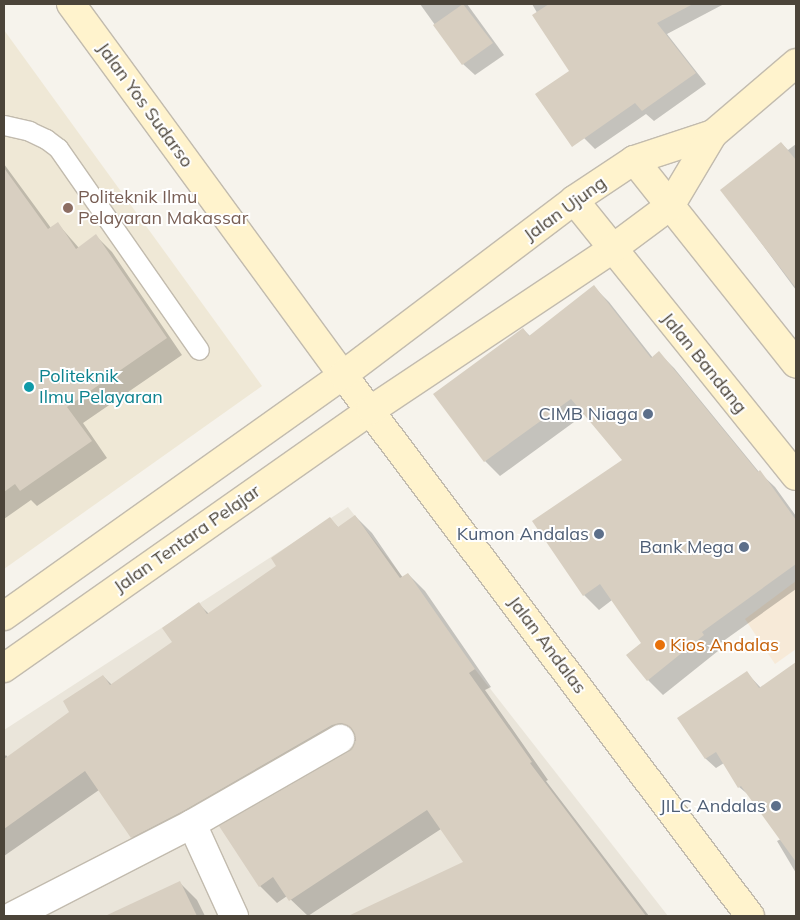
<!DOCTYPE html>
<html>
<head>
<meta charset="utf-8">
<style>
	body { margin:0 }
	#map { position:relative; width:800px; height:920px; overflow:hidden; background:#f6f3ec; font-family:Mulish,sans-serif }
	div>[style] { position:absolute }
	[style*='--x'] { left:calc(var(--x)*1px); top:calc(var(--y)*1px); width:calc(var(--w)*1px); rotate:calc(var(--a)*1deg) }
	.residential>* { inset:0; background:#eae5da }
	.commercial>* { inset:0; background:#f7ead8 }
	.education>* { inset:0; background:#efe8d6 }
	.shadow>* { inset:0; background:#0003 }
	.building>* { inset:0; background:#d8cfc1 }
	.roads { filter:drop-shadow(1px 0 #c2bbae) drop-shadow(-1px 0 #c2bbae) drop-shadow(0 1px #c2bbae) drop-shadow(0 -1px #c2bbae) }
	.service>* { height:19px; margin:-9.5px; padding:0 9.5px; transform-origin:9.5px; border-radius:9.5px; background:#fff }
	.minor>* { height:28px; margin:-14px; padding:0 14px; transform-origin:14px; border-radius:14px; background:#fff }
	.secondary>* { height:28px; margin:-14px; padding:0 14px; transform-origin:14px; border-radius:14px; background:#fff3cd }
	.dots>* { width:14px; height:14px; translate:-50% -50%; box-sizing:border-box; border:2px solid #fff; border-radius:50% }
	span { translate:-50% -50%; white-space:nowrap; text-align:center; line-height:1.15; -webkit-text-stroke:4px #fff; paint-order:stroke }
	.street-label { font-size:18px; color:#4b4439 }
	.education-label { font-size:18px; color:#785e54 }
	.left { translate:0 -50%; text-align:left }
	.culture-label { font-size:18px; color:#0d838f }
	.service-label { font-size:18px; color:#4e5e75 }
	.right { translate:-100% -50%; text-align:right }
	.food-label { font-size:18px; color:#c56008 }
	.frame { position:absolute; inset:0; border:5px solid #4b4439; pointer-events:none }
</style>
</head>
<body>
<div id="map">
	<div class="residential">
		<div style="clip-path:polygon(348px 507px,668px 916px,4px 916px,4px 730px)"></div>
	</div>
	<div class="commercial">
		<div style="clip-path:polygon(796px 581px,796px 649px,775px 664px,745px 619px)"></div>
	</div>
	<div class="education">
		<div style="clip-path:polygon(4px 30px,262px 386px,4px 569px)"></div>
	</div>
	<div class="shadow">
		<div style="clip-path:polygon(420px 4px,467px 4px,504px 55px,475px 75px,463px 64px)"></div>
		<div style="clip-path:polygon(532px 4px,724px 4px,667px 34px,706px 84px,654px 121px,646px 114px,595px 149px,584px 138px,558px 80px,571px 71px)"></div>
		<div style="clip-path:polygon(781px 143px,788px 150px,796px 144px,796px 290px,722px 190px)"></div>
		<div style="clip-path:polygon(4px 164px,51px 228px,58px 224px,79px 248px,96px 236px,112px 252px,182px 355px,83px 423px,107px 458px,37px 506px,31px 500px,4px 519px,4px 282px,17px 273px,4px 254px)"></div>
		<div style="clip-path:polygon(594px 287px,609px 302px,653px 358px,659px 353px,674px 368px,759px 472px,775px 487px,796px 516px,796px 589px,715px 647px,718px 651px,663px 695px,648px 680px,643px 643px,612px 600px,599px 610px,584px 595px,624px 461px,585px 414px,500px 476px,485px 461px,523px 329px,530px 336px)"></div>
		<div style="clip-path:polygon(355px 516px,372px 533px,403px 578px,408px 574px,425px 591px,491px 687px,485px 690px,548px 780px,546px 781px,649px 916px,351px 916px,465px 863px,441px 829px,308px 916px,287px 896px,277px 903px,260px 886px,355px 747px,357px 741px,350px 742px,149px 854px,132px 837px,99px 790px,4px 856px,4px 757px,6px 755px,8px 758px,71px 712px,103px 676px,112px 685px,174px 642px,199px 604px,209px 614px,278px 566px,330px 519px,339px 528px)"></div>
		<div style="clip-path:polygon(796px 663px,796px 873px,777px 841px,781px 839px,750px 796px,739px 787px,724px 763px,716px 768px,706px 759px,679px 718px,747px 673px,761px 688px)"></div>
		<div style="clip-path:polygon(180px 883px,197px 900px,205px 916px,108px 916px)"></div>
	</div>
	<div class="building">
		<div style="clip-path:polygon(463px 4px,493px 43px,462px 65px,433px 25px)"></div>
		<div style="clip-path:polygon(549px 4px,693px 4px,657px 23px,696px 73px,642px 111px,635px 103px,572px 147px,535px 94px,569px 71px,532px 15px)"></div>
		<div style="clip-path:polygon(781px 142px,796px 160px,796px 288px,720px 190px)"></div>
		<div style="clip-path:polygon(4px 168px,48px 229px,58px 222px,76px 249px,96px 234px,167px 338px,67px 407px,92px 441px,20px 491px,15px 484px,4px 492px)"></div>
		<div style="clip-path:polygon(594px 285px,651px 358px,659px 351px,758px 472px,760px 470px,796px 520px,796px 564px,702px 632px,704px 635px,647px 681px,626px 655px,641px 643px,600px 584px,583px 596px,532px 521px,622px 460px,571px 399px,484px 462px,433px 394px,523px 328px,529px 336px)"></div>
		<div style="clip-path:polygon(355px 515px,400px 578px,408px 573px,475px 669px,469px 673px,532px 762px,530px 763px,646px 916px,348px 916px,463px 862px,427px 810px,289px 901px,273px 877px,259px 887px,219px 826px,348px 752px,354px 746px,356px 740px,354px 732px,348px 726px,341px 723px,332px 725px,185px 810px,131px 838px,85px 771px,4px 829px,4px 759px,69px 712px,63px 701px,103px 675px,110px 685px,172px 642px,162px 628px,199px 602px,207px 614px,276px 566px,271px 558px,330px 517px,338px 527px)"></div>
		<div style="clip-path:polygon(796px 662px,796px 862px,741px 786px,738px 788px,716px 752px,705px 759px,677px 718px,747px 671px,759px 688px)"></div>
		<div style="clip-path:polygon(180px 881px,197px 916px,105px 916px)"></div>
	</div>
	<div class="roads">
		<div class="service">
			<div style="--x:4;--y:125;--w:26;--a:13"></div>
			<div style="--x:29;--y:131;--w:19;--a:25"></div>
			<div style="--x:46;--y:139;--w:15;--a:37"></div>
			<div style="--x:58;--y:148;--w:246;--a:55.1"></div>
		</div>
		<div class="minor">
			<div style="--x:13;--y:916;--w:201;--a:-27.2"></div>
			<div style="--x:234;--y:916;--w:101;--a:-114.5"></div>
			<div style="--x:192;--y:824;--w:171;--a:-29.9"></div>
		</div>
		<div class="secondary">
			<div style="--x:71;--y:4;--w:460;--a:53.8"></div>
			<div style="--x:343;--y:375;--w:677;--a:53.05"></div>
			<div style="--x:634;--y:160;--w:260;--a:51.5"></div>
			<div style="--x:574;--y:200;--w:354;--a:51.2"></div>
			<div style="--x:4;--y:616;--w:416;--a:-35.4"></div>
			<div style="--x:343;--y:375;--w:290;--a:-37.1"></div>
			<div style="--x:574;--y:200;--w:72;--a:-33.7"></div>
			<div style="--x:634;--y:160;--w:83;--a:-18.2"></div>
			<div style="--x:713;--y:134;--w:109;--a:-40.5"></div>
			<div style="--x:4;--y:668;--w:449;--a:-35.1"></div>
			<div style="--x:371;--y:410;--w:290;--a:-33.7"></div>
			<div style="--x:612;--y:249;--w:72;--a:-36.6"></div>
			<div style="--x:670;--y:206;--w:84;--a:-59.2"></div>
		</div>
	</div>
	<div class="dots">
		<div style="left:68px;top:208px;background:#8d6e63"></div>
		<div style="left:29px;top:387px;background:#0f9aa8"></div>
		<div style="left:648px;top:414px;background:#5c6f8a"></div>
		<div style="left:599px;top:534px;background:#5c6f8a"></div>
		<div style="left:744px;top:547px;background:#5c6f8a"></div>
		<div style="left:660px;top:645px;background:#e8710a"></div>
		<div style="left:776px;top:806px;background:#5c6f8a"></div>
	</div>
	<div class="street-label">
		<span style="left:145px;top:105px;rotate:54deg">Jalan Yos Sudarso</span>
		<span style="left:565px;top:209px;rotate:-36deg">Jalan Ujung</span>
		<span style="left:704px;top:363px;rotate:51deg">Jalan Bandang</span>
		<span style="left:187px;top:539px;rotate:-35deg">Jalan Tentara Pelajar</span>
		<span style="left:547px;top:645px;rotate:53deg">Jalan Andalas</span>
	</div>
	<div class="education-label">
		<span class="left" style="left:78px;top:208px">Politeknik Ilmu<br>Pelayaran Makassar</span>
	</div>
	<div class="culture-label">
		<span class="left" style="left:39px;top:387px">Politeknik<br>Ilmu Pelayaran</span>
	</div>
	<div class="service-label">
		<span class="right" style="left:638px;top:414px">CIMB Niaga</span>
		<span class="right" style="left:589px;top:534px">Kumon Andalas</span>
		<span class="right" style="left:734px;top:547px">Bank Mega</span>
		<span class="right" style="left:766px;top:806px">JILC Andalas</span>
	</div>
	<div class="food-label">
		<span class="left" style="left:670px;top:645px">Kios Andalas</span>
	</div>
	<div class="frame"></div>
</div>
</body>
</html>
